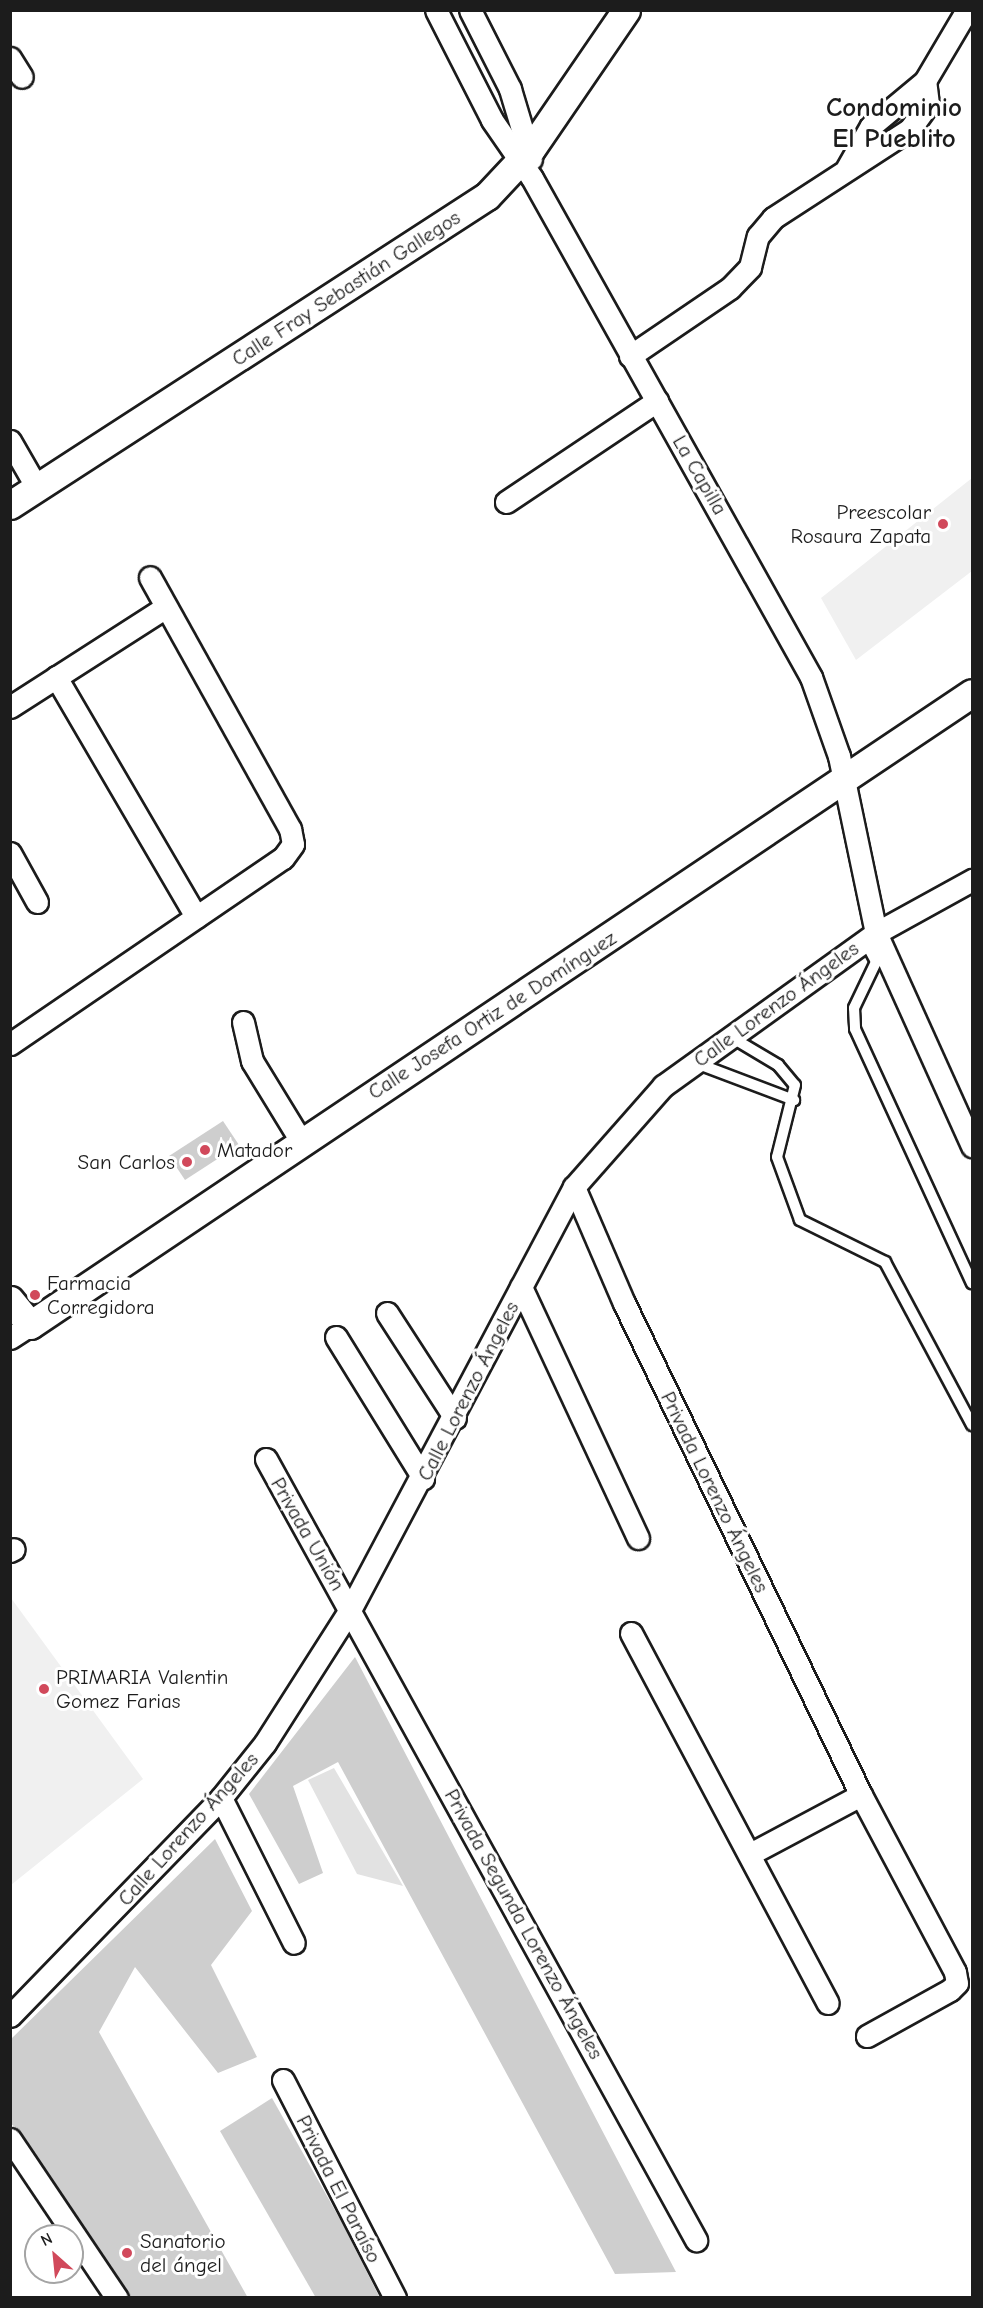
<!DOCTYPE html>
<html>
<head>
<meta charset="utf-8">
<style>
	body { margin:0 }
	#map { position:relative; width:983px; height:2308px; overflow:hidden; background:#fff; font-family:"Comic Neue",sans-serif }
	div>[style] { position:absolute }
	[style*='--x'] { left:calc(var(--x)*1px); top:calc(var(--y)*1px); width:calc(var(--w)*1px); rotate:calc(var(--a)*1deg) }
	.built>* { inset:0; background:#f0f0f0 }
	.green>* { inset:0; background:#e2e2e2 }
	.building>* { inset:0; background:#cecece }
	.roads { filter:drop-shadow(2px 0 #1c1c1c) drop-shadow(-2px 0 #1c1c1c) drop-shadow(0 2px #1c1c1c) drop-shadow(0 -2px #1c1c1c) }
	.service>* { height:10px; margin:-5px; padding:0 5px; transform-origin:5px; border-radius:5px; background:#fff }
	.minor>* { height:21px; margin:-10.5px; padding:0 10.5px; transform-origin:10.5px; border-radius:10.5px; background:#fff }
	.tertiary>* { height:27px; margin:-13.5px; padding:0 13.5px; transform-origin:13.5px; border-radius:13.5px; background:#fff }
	.dots>* { width:16px; height:16px; translate:-50% -50%; box-sizing:border-box; border:3px solid #fff; border-radius:50% }
	span { translate:-50% -50%; white-space:nowrap; text-align:center; line-height:1.15; -webkit-text-stroke:6px #fff; paint-order:stroke }
	.street-label { font-size:21px; color:#1c1c1c }
	.poi-label { font-size:21px; color:#1c1c1c }
	.right { translate:-100% -50%; text-align:right }
	.left { translate:0 -50%; text-align:left }
	.district-label { font-size:27px; color:#1c1c1c; font-weight:700 }
	.frame { position:absolute; inset:0; border:12px solid #1c1c1c; pointer-events:none }
	.north { position:absolute; left:24px; top:2224px; width:60px; height:60px; box-sizing:border-box; background:#fff; border:2px solid #a4a4a4; border-radius:50%; rotate:333deg; font-size:16px; font-weight:700; line-height:24px; text-align:center; color:#1c1c1c }
	.north::after { content:''; display:block; margin:auto; width:21px; height:27px; background:#d1495b; clip-path:polygon(50% 0,100% 100%,50% 72%,0 100%) }
</style>
</head>
<body>
<div id="map">
	<div class="built">
		<div style="clip-path:polygon(972px 478px,972px 571px,856px 660px,821px 598px)"></div>
		<div style="clip-path:polygon(11px 1598px,143px 1779px,11px 1885px,10px 1885px)"></div>
	</div>
	<div class="green">
		<div style="clip-path:polygon(334px 1768px,403px 1886px,357px 1874px,308px 1780px)"></div>
	</div>
	<div class="building">
		<div style="clip-path:polygon(223px 1121px,239px 1145px,185px 1180px,169px 1156px)"></div>
		<div style="clip-path:polygon(355px 1657px,676px 2272px,615px 2274px,338px 1762px,293px 1786px,323px 1873px,299px 1884px,249px 1794px)"></div>
		<div style="clip-path:polygon(215px 1839px,252px 1911px,211px 1965px,257px 2057px,218px 2073px,135px 1967px,99px 2032px,248px 2298px,130px 2298px,21px 2132px,10px 2123px,10px 2040px)"></div>
		<div style="clip-path:polygon(272px 2098px,341px 2221px,380px 2298px,316px 2298px,220px 2131px)"></div>
	</div>
	<div class="roads">
		<div class="service">
			<div style="--x:865;--y:941;--w:24;--a:62"></div>
			<div style="--x:876;--y:962;--w:51;--a:115.6"></div>
			<div style="--x:854;--y:1008;--w:21;--a:87"></div>
			<div style="--x:855;--y:1029;--w:280;--a:65.3"></div>
			<div style="--x:731;--y:1037;--w:55;--a:30.8"></div>
			<div style="--x:778;--y:1065;--w:26;--a:50"></div>
			<div style="--x:795;--y:1085;--w:74;--a:104"></div>
			<div style="--x:777;--y:1157;--w:67;--a:69.9"></div>
			<div style="--x:800;--y:1220;--w:95;--a:26.3"></div>
			<div style="--x:885;--y:1262;--w:185;--a:61.9"></div>
			<div style="--x:696;--y:1063;--w:105;--a:20.7"></div>
		</div>
		<div class="minor">
			<div style="--x:436;--y:10;--w:123;--a:63"></div>
			<div style="--x:492;--y:120;--w:70;--a:55.4"></div>
			<div style="--x:532;--y:178;--w:572;--a:60.79"></div>
			<div style="--x:811;--y:677;--w:84;--a:70.5"></div>
			<div style="--x:839;--y:756;--w:181;--a:78.2"></div>
			<div style="--x:876;--y:933;--w:234;--a:65.7"></div>
			<div style="--x:470;--y:10;--w:89;--a:63.1"></div>
			<div style="--x:510;--y:89;--w:73;--a:73.3"></div>
			<div style="--x:10;--y:58;--w:22;--a:58"></div>
			<div style="--x:847;--y:168;--w:48;--a:-60.3"></div>
			<div style="--x:871;--y:126;--w:70;--a:-39.8"></div>
			<div style="--x:925;--y:81;--w:82;--a:-59.4"></div>
			<div style="--x:630;--y:356;--w:121;--a:-34.2"></div>
			<div style="--x:730;--y:288;--w:29;--a:-46"></div>
			<div style="--x:750;--y:267;--w:32;--a:-76"></div>
			<div style="--x:758;--y:236;--w:23;--a:-50"></div>
			<div style="--x:773;--y:218;--w:163;--a:-33"></div>
			<div style="--x:910;--y:129;--w:31;--a:-54"></div>
			<div style="--x:928;--y:104;--w:23;--a:-97"></div>
			<div style="--x:10;--y:441;--w:54;--a:60.1"></div>
			<div style="--x:506;--y:502;--w:182;--a:-33.8"></div>
			<div style="--x:56;--y:677;--w:278;--a:59.7"></div>
			<div style="--x:10;--y:707;--w:185;--a:-32.7"></div>
			<div style="--x:10;--y:853;--w:56;--a:61.1"></div>
			<div style="--x:243;--y:1022;--w:40;--a:77"></div>
			<div style="--x:252;--y:1061;--w:94;--a:58.5"></div>
			<div style="--x:10;--y:1044;--w:330;--a:-34.3"></div>
			<div style="--x:283;--y:858;--w:17;--a:-54"></div>
			<div style="--x:293;--y:844;--w:15;--a:-101"></div>
			<div style="--x:290;--y:829;--w:288;--a:-119.1"></div>
			<div style="--x:574;--y:1187;--w:126;--a:66.7"></div>
			<div style="--x:624;--y:1303;--w:546;--a:64.28"></div>
			<div style="--x:861;--y:1795;--w:200;--a:62"></div>
			<div style="--x:955;--y:1972;--w:11;--a:80"></div>
			<div style="--x:957;--y:1983;--w:10;--a:135"></div>
			<div style="--x:950;--y:1990;--w:95;--a:151"></div>
			<div style="--x:521;--y:1287;--w:277;--a:65"></div>
			<div style="--x:387;--y:1313;--w:125;--a:57.1"></div>
			<div style="--x:336;--y:1337;--w:166;--a:58.3"></div>
			<div style="--x:10;--y:1338;--w:24;--a:-33"></div>
			<div style="--x:266;--y:1459;--w:892;--a:61.16"></div>
			<div style="--x:10;--y:1551;--w:4;--a:-27"></div>
			<div style="--x:631;--y:1633;--w:419;--a:62"></div>
			<div style="--x:221;--y:1798;--w:162;--a:63.3"></div>
			<div style="--x:750;--y:1854;--w:126;--a:-28"></div>
			<div style="--x:10;--y:2016;--w:303;--a:-45.9"></div>
			<div style="--x:221;--y:1798;--w:70;--a:-51.3"></div>
			<div style="--x:265;--y:1743;--w:160;--a:-57.5"></div>
			<div style="--x:351;--y:1608;--w:476;--a:-62.1"></div>
			<div style="--x:574;--y:1187;--w:135;--a:-48.6"></div>
			<div style="--x:663;--y:1086;--w:262;--a:-35.7"></div>
			<div style="--x:876;--y:933;--w:110;--a:-28.9"></div>
			<div style="--x:283;--y:2080;--w:245;--a:62.8"></div>
			<div style="--x:10;--y:2139;--w:192;--a:56.1"></div>
		</div>
		<div class="tertiary">
			<div style="--x:10;--y:505;--w:568;--a:-32.94"></div>
			<div style="--x:487;--y:196;--w:64;--a:-46.9"></div>
			<div style="--x:531;--y:149;--w:168;--a:-55.6"></div>
			<div style="--x:10;--y:1300;--w:32;--a:51"></div>
			<div style="--x:30;--y:1325;--w:1134;--a:-33.86"></div>
		</div>
	</div>
	<div class="dots">
		<div style="left:943px;top:524px;background:#d1495b"></div>
		<div style="left:205px;top:1150px;background:#d1495b"></div>
		<div style="left:187px;top:1162px;background:#d1495b"></div>
		<div style="left:35px;top:1295px;background:#d1495b"></div>
		<div style="left:44px;top:1689px;background:#d1495b"></div>
		<div style="left:127px;top:2253px;background:#d1495b"></div>
	</div>
	<div class="street-label">
		<span style="left:346px;top:288px;rotate:-33deg">Calle Fray Sebastián Gallegos</span>
		<span style="left:700px;top:475px;rotate:60deg">La Capilla</span>
		<span style="left:776px;top:1004px;rotate:-36deg">Calle Lorenzo Ángeles</span>
		<span style="left:492px;top:1015px;rotate:-33deg">Calle Josefa Ortiz de Domínguez</span>
		<span style="left:468px;top:1391px;rotate:-63deg">Calle Lorenzo Ángeles</span>
		<span style="left:715px;top:1492px;rotate:64deg">Privada Lorenzo Ángeles</span>
		<span style="left:308px;top:1534px;rotate:60deg">Privada Unión</span>
		<span style="left:188px;top:1829px;rotate:-48deg">Calle Lorenzo Ángeles</span>
		<span style="left:524px;top:1924px;rotate:61deg">Privada Segunda Lorenzo Ángeles</span>
		<span style="left:339px;top:2189px;rotate:63deg">Privada El Paraíso</span>
	</div>
	<div class="poi-label">
		<span class="right" style="left:931px;top:524px">Preescolar<br>Rosaura Zapata</span>
		<span class="left" style="left:217px;top:1150px">Matador</span>
		<span class="right" style="left:175px;top:1162px">San Carlos</span>
		<span class="left" style="left:47px;top:1295px">Farmacia<br>Corregidora</span>
		<span class="left" style="left:56px;top:1689px">PRIMARIA Valentin<br>Gomez Farias</span>
		<span class="left" style="left:140px;top:2253px">Sanatorio<br>del ángel</span>
	</div>
	<div class="district-label">
		<span style="left:894px;top:123px">Condominio<br>El Pueblito</span>
	</div>
	<div class="frame"></div>
	<div class="north">N</div>
</div>
</body>
</html>
